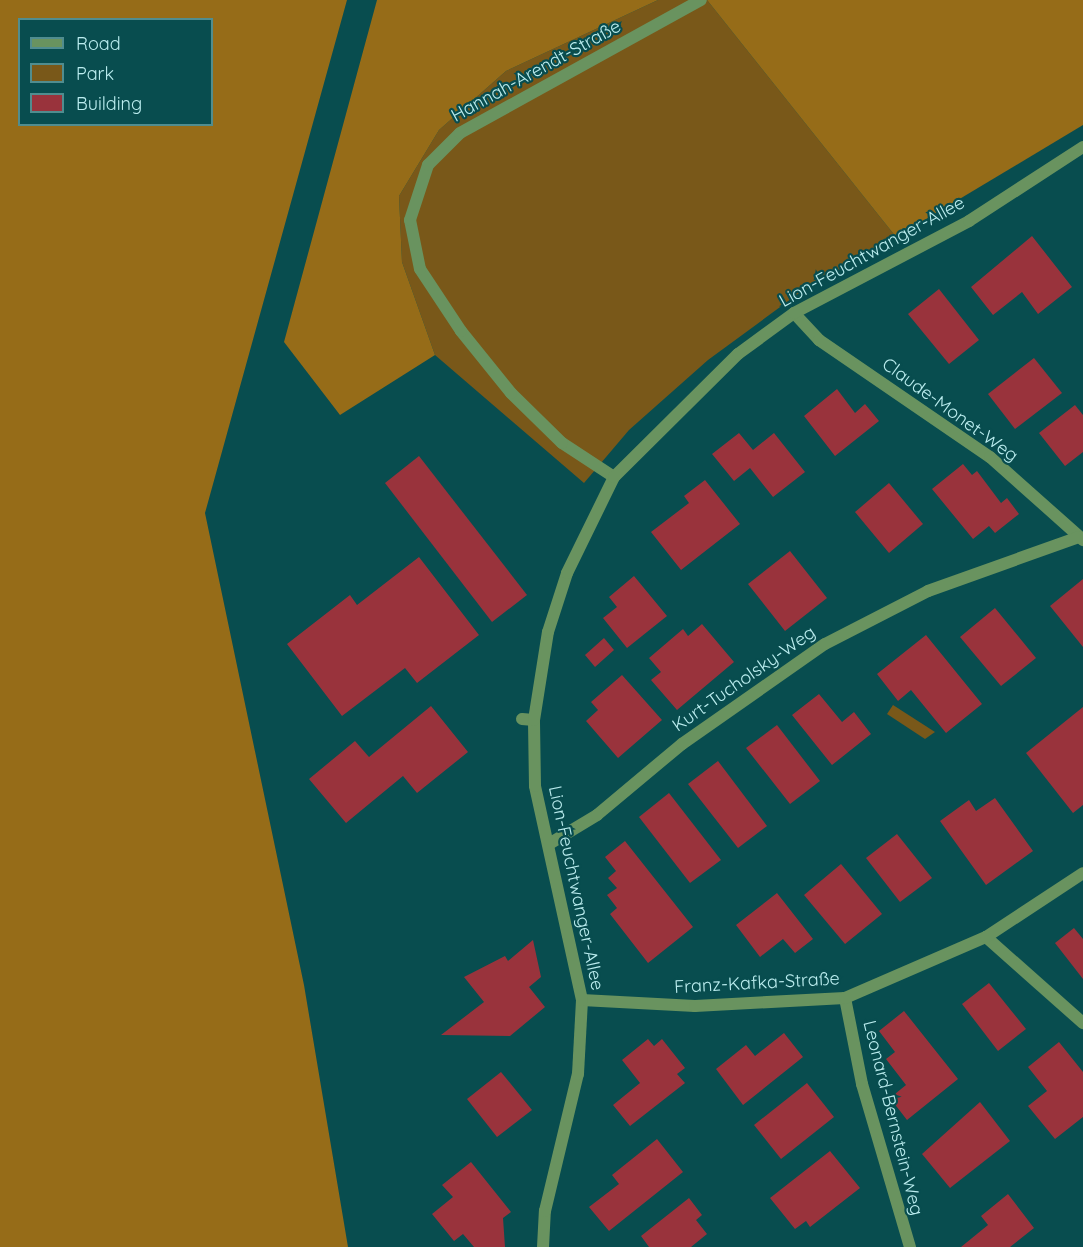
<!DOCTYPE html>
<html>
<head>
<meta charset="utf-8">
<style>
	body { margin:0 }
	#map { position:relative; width:1083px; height:1247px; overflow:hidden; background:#084d4f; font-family:Quicksand,sans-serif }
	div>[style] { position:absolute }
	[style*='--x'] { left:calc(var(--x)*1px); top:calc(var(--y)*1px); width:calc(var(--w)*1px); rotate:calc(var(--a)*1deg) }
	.green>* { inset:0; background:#795819 }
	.forest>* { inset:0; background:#966c18 }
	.building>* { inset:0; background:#99333c }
	.lane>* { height:12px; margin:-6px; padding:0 6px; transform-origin:6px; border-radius:6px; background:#69935f }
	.street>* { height:12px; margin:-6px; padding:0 6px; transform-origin:6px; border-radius:6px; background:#69935f }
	span { translate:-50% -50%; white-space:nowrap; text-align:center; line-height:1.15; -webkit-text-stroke:4.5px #084d4f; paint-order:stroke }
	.street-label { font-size:18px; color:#bbedef }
	.legend { position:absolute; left:18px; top:18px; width:195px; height:108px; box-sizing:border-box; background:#084d4f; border:2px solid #508d8f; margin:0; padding:8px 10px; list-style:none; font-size:18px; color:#bbedef }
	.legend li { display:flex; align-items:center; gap:12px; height:30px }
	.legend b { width:30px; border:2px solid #508d8f }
</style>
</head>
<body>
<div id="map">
	<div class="green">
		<div style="clip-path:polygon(658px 0,707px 0,896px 237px,802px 291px,708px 360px,629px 430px,584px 483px,435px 355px,402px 262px,399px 196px,439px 130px,506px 71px)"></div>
		<div style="clip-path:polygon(893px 705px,935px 732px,925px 739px,887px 714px)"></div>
	</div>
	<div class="forest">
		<div style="clip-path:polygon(evenodd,0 0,347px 0,205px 513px,304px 985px,348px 1247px,0 1247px,0 0,20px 20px,212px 20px,212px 124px,20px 124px,20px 20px)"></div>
		<div style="clip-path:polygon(377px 0,658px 0,506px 71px,439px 130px,399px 196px,402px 262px,435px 355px,340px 415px,284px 342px)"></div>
		<div style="clip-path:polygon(707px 0,1083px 0,1083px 125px,896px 237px)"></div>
	</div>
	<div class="building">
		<div style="clip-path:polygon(1032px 236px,1072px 287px,1038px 314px,1022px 292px,993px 315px,971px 287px)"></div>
		<div style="clip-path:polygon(939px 289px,979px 340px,949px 364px,908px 314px)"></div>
		<div style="clip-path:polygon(1034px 358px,1062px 393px,1015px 429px,988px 394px)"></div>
		<div style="clip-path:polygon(837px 389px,855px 413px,865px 404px,879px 421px,835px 456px,804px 416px)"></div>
		<div style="clip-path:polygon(1075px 405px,1083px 415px,1083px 452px,1065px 466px,1039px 433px)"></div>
		<div style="clip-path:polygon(739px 433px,753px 450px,774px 433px,805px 472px,773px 497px,750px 468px,734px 481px,712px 454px)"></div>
		<div style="clip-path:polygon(419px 456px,527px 595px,492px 622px,385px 483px)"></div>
		<div style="clip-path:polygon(963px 464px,972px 475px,977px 471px,1001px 503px,1007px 498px,1019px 514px,995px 533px,989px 526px,973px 539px,932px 489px)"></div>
		<div style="clip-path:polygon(705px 480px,740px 524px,681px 570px,651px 532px,689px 503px,684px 496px)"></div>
		<div style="clip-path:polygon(889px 483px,923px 524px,889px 553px,855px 512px)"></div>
		<div style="clip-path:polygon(790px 551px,827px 598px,785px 631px,748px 584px)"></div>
		<div style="clip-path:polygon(419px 557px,479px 635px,417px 683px,405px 668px,342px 716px,287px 644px,350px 595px,357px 605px)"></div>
		<div style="clip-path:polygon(634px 576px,667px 616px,627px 648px,603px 618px,617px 607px,609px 597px)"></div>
		<div style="clip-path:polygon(1083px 579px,1083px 647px,1050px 606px)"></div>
		<div style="clip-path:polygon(995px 608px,1036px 658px,1001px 686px,960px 637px)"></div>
		<div style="clip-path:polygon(702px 624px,734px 662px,677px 710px,651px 680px,661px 672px,649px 658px,683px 629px,688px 636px)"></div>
		<div style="clip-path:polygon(926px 635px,982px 704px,946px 733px,911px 690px,898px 701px,877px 674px)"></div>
		<div style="clip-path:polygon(604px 638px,614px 650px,595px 667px,585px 655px)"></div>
		<div style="clip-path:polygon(622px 675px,662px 720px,618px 758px,586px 721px,598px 710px,591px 702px)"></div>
		<div style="clip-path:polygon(819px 694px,842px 722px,854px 712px,871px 734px,832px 765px,792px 715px)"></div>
		<div style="clip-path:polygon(431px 706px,468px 752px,417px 793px,403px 776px,346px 823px,309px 779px,355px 741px,369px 757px)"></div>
		<div style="clip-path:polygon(1083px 707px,1083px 805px,1073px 813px,1026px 753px)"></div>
		<div style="clip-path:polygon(777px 725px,820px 781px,790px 804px,746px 748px)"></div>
		<div style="clip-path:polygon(718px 761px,767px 826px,738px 848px,688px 784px)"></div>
		<div style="clip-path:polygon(669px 793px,721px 860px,690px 883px,639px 817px)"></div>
		<div style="clip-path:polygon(995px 798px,1033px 851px,986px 885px,940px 821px,969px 800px,976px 811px)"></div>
		<div style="clip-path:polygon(897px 834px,932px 878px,900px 902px,866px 858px)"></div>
		<div style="clip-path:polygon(625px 841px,693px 927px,648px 963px,610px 914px,617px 908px,607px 895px,617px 888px,608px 878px,616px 871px,605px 857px)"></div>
		<div style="clip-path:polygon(841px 864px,882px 914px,845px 944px,804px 895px)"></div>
		<div style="clip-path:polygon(777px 893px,813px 939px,795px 953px,783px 939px,760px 957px,736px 925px)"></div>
		<div style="clip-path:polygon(1074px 928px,1083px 939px,1083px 979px,1055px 943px)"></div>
		<div style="clip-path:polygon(533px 940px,541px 977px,529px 987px,545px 1007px,510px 1036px,441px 1035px,484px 1002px,464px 977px,505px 956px,508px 961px)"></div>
		<div style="clip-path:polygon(989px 983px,1026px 1029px,998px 1051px,962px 1004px)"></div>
		<div style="clip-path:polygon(904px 1011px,958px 1079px,907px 1120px,890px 1098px,906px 1085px,886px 1059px,895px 1052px,879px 1031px)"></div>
		<div style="clip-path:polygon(784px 1033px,803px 1057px,743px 1105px,716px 1069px,746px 1045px,755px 1056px)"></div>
		<div style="clip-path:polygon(648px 1039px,654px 1046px,662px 1039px,685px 1068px,677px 1074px,685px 1083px,630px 1126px,613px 1105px,640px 1083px,622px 1060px)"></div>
		<div style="clip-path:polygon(1059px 1042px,1083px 1072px,1083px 1117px,1055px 1139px,1028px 1106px,1047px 1091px,1028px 1067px)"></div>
		<div style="clip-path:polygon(501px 1072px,532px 1110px,497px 1137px,467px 1099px)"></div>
		<div style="clip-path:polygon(807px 1083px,834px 1117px,781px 1159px,754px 1125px)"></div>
		<div style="clip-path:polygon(980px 1102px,1010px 1141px,950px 1188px,922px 1154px)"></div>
		<div style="clip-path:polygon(657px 1139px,683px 1172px,609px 1231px,589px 1207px,619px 1184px,612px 1175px)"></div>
		<div style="clip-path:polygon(830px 1151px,860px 1188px,810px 1227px,806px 1221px,795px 1229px,770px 1198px)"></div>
		<div style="clip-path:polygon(471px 1162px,511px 1212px,503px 1218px,505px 1247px,474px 1247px,463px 1234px,454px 1241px,432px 1214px,453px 1197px,442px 1185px)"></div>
		<div style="clip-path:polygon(1008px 1194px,1034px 1228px,1010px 1247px,961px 1247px,988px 1225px,981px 1216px)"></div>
		<div style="clip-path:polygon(689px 1198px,702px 1215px,696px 1220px,707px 1234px,691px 1247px,649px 1247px,641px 1236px)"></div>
	</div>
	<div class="lane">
		<div style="--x:522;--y:719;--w:12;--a:5"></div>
	</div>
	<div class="street">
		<div style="--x:794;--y:313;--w:37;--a:47"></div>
		<div style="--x:819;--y:340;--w:207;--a:34.4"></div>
		<div style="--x:990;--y:457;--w:125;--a:41.7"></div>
		<div style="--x:614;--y:477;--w:62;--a:-146.8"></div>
		<div style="--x:562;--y:443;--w:71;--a:-135.6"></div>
		<div style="--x:511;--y:393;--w:80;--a:-128.9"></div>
		<div style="--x:461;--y:331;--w:74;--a:-123.5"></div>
		<div style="--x:420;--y:269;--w:50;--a:-101.5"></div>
		<div style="--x:410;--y:220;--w:58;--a:-71.9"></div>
		<div style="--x:428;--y:165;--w:45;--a:-45"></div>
		<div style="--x:460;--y:133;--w:275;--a:-28.9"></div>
		<div style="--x:549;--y:844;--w:56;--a:-31.1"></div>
		<div style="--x:597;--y:815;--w:111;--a:-39.9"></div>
		<div style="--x:682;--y:744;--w:174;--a:-35"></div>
		<div style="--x:825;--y:644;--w:116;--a:-27.2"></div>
		<div style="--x:928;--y:591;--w:160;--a:-19.7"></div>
		<div style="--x:986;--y:937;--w:130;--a:41.6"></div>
		<div style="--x:845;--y:998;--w:88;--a:78.8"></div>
		<div style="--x:862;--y:1084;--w:170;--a:73.6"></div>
		<div style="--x:582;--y:1000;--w:113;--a:3"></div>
		<div style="--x:695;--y:1006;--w:150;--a:-3.1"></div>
		<div style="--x:845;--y:998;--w:154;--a:-23.4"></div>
		<div style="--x:986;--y:937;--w:116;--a:-33.4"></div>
		<div style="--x:543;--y:1247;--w:36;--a:-87"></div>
		<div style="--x:545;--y:1211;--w:141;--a:-76.5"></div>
		<div style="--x:578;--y:1074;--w:74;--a:-86.9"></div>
		<div style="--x:582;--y:1000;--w:219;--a:-102.4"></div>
		<div style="--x:535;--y:786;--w:66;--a:-90.9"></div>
		<div style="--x:534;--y:720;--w:89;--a:-81"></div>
		<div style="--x:548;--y:632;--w:62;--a:-72.1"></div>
		<div style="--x:567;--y:573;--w:107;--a:-63.9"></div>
		<div style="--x:614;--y:477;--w:175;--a:-44.8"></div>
		<div style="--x:738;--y:354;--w:69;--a:-36.2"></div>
		<div style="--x:794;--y:313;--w:198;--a:-27.7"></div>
		<div style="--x:969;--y:221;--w:136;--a:-33"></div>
	</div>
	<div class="street-label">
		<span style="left:536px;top:71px;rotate:-29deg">Hannah-Arendt-Straße</span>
		<span style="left:872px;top:252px;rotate:-29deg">Lion-Feuchtwanger-Allee</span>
		<span style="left:950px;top:410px;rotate:36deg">Claude-Monet-Weg</span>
		<span style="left:744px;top:679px;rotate:-35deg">Kurt-Tucholsky-Weg</span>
		<span style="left:576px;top:888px;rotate:78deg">Lion-Feuchtwanger-Allee</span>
		<span style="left:757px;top:983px;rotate:-3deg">Franz-Kafka-Straße</span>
		<span style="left:893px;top:1118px;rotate:76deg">Leonard-Bernstein-Weg</span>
	</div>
	<ul class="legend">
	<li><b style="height:8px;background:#69935f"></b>Road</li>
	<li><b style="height:16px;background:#795819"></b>Park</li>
	<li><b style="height:16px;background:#99333c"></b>Building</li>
	</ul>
</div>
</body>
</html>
